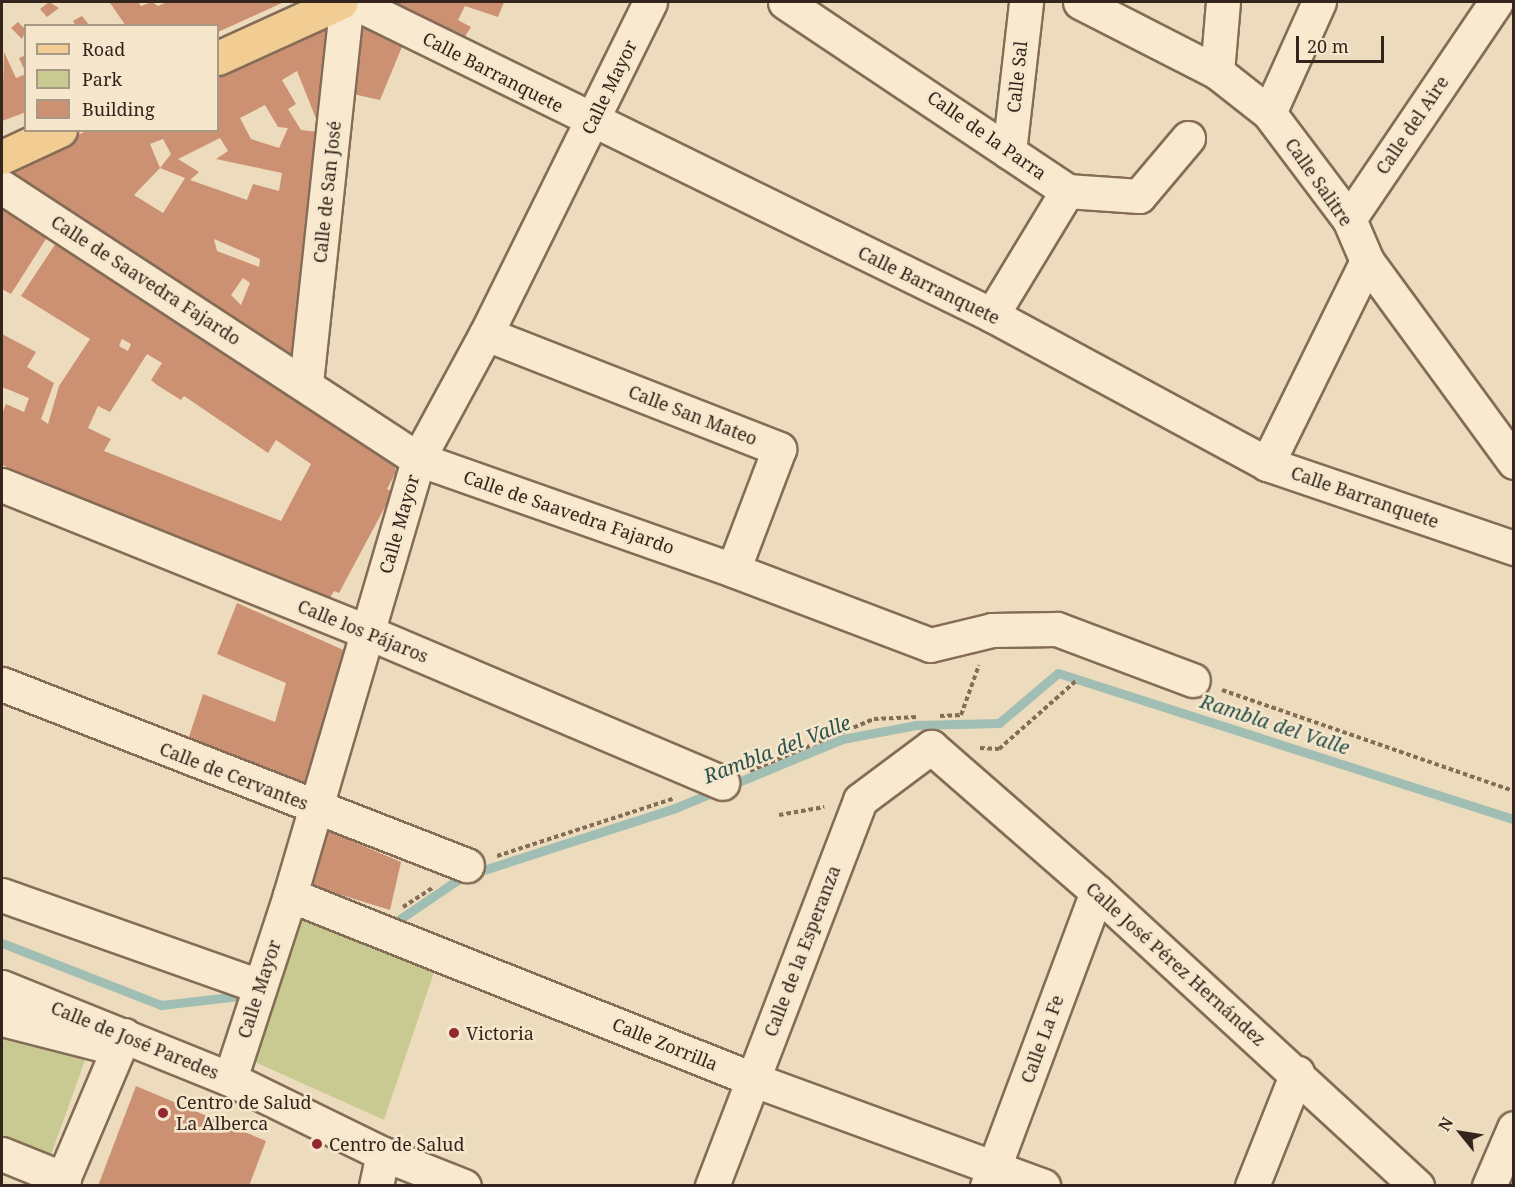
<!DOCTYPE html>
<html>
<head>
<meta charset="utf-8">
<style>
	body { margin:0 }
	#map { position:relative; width:1515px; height:1187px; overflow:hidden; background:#eddbbd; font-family:"Noto Serif",serif }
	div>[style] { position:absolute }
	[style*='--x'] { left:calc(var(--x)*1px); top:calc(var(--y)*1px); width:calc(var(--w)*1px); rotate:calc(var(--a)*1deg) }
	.green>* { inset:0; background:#c8ca91 }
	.stream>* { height:9px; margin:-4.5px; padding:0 4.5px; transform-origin:4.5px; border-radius:4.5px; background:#a0beb3 }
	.building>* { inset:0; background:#cb9172 }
	.path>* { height:4px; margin-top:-2px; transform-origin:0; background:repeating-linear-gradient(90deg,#846c56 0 4.5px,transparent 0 7.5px) }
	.roads { filter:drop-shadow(2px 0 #846c56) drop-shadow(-2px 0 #846c56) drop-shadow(0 2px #846c56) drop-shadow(0 -2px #846c56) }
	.minor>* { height:33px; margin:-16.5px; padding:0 16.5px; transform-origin:16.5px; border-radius:16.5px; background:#f8e9cf }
	.major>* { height:33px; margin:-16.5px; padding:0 16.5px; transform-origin:16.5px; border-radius:16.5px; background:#f1cd93 }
	.dots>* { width:16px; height:16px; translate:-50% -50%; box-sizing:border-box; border:3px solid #f5e6cc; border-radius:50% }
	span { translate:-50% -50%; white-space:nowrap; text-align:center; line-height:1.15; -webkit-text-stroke:5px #f5e6cc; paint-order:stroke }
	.street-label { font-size:18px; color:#33251b }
	.poi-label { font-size:18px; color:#33251b }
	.left { translate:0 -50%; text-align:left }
	.water-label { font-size:20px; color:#2a534e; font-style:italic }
	.frame { position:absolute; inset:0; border:3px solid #33251b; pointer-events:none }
	.legend { position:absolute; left:24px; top:24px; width:195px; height:108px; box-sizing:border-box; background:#f5e6cc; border:2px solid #a79985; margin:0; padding:8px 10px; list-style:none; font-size:18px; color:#33251b }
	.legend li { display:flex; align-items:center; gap:12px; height:30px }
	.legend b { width:30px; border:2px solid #a79985 }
	.north { position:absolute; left:1431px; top:1103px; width:60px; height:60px; -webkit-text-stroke:4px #f5e6cc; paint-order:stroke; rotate:300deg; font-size:16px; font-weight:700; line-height:24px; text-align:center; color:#33251b }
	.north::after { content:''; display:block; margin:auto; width:21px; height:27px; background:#33251b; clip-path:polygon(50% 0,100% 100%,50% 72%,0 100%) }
	.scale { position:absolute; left:1296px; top:36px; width:88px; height:27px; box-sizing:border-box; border:3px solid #33251b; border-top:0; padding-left:8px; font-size:18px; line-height:21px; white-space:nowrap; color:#33251b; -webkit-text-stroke:4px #f5e6cc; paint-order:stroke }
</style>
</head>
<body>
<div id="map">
	<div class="green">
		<div style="clip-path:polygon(300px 920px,435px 969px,384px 1120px,255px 1062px)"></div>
		<div style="clip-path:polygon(2px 1008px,89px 1049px,47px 1166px,2px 1148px)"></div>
	</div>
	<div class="stream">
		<div style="--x:397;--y:921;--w:78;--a:-34.1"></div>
		<div style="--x:462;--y:877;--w:224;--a:-17.9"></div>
		<div style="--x:675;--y:808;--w:181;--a:-22.4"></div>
		<div style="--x:842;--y:739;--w:75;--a:-10.7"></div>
		<div style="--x:916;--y:725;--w:83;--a:-1.4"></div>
		<div style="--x:999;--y:723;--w:77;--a:-40.3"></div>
		<div style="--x:1058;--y:673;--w:479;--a:17.8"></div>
		<div style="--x:2;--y:943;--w:171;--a:21.3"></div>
		<div style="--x:161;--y:1005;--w:79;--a:-6.6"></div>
	</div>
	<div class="building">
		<div style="clip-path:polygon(49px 2px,59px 8px,47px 17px,40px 9px)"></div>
		<div style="clip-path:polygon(138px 2px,141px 6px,152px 2px,158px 6px,167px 2px,284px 2px,218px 32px,218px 26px,126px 26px,110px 3px)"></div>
		<div style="clip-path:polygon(378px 2px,504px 2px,498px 17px,465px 6px,458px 20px,471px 27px,460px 44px)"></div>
		<div style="clip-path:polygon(82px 16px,90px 26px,76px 26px,73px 21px)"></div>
		<div style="clip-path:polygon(evenodd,338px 20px,327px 117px,317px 121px,297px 71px,282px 80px,296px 104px,288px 109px,301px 130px,326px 133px,294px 357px,15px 177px,15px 168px,88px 130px,218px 130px,218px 67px,338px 20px,265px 105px,278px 127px,288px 128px,279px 148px,251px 139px,240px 118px,265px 105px,338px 20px,220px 138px,228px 151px,216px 159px,282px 173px,279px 191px,253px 184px,247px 200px,190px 180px,199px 172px,178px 159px,220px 138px,338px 20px,163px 139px,171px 154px,160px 168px,185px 178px,163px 213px,134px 195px,160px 168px,150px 144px,163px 139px,338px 20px,214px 239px,260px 259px,259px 267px,217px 251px,214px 239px,338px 20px,243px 278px,250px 283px,241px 305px,231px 295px,243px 278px)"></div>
		<div style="clip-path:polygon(18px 22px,26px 30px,22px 39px,11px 28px)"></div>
		<div style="clip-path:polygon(361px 23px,404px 42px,380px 100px,353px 94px)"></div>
		<div style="clip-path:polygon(4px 52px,16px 78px,26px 74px,26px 112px,2px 121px)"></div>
		<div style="clip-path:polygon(26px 55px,26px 73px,19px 58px)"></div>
		<div style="clip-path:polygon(2px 198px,51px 231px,11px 294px,2px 289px)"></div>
		<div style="clip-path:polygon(evenodd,60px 237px,393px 456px,396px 472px,387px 489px,393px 492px,339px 593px,334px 591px,329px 600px,322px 604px,205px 548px,2px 465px,2px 414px,6px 404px,24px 412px,29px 398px,2px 387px,2px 334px,36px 352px,27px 367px,54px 383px,41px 419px,48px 424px,59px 386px,90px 339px,21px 296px,60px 237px,122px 339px,131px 344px,128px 351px,119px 346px,122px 339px,60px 237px,147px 354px,162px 363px,151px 380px,157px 385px,181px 400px,184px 396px,268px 453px,276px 440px,311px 464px,281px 521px,104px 451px,111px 439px,88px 428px,98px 406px,110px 412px,147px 354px)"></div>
		<div style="clip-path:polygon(237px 603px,348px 652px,309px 796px,186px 746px,203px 694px,275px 722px,286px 683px,217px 654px)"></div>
		<div style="clip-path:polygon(328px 831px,401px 862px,390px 910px,312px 886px)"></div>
		<div style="clip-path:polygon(136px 1086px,266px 1141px,249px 1186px,98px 1186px)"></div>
	</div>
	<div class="path">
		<div style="--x:1222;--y:690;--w:309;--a:19.1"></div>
		<div style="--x:940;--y:716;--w:21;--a:-3"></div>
		<div style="--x:961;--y:715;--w:53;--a:-70.2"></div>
		<div style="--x:980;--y:748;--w:19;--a:3"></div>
		<div style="--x:999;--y:749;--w:104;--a:-41.5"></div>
		<div style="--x:750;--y:771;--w:134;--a:-22.8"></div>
		<div style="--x:874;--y:719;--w:44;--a:-2.6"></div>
		<div style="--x:779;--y:815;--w:46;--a:-10.1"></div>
		<div style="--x:497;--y:856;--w:187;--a:-18"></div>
		<div style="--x:403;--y:907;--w:37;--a:-33"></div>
	</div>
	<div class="roads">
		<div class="minor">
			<div style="--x:353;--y:2;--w:712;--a:26.1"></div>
			<div style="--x:992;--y:315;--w:313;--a:28.4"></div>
			<div style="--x:1267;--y:464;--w:261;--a:18.8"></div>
			<div style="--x:785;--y:2;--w:339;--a:33.8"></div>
			<div style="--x:1067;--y:191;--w:145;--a:121.2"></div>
			<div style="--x:1080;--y:2;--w:154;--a:27.1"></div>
			<div style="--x:1217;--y:72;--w:66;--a:38.3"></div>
			<div style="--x:1269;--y:113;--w:133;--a:53"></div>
			<div style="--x:1349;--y:219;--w:46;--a:66.8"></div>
			<div style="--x:1367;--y:261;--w:249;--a:53.8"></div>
			<div style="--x:1217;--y:72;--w:70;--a:-85.1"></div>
			<div style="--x:1269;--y:113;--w:122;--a:-65.8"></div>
			<div style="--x:1009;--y:152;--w:151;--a:-83.5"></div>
			<div style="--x:2;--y:187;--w:497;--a:33.2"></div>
			<div style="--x:418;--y:459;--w:334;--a:19.4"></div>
			<div style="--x:733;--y:570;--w:211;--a:20.8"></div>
			<div style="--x:930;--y:645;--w:64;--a:-13.6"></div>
			<div style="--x:992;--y:630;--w:65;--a:-0.9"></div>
			<div style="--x:1057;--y:629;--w:145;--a:20.6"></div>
			<div style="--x:1067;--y:191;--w:72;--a:4"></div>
			<div style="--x:1139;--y:196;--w:76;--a:-49.8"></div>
			<div style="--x:1349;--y:219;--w:262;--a:-55.9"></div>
			<div style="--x:486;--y:334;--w:315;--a:21.4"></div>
			<div style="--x:779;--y:449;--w:129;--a:110.8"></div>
			<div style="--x:306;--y:383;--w:383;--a:-83.9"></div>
			<div style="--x:1267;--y:464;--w:226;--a:-63.8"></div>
			<div style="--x:2;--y:485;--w:393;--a:21.9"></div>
			<div style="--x:367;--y:632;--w:386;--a:23"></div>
			<div style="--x:2;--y:684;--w:499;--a:21.3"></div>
			<div style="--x:2;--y:895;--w:273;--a:19.5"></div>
			<div style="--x:290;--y:895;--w:500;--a:21.7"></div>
			<div style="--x:754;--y:1080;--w:308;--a:20.1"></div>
			<div style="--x:2;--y:987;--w:246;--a:22"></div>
			<div style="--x:230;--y:1079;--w:170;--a:26.1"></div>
			<div style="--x:383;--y:1154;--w:87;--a:21.6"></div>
			<div style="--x:2;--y:1019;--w:105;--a:14.3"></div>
			<div style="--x:230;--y:1079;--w:194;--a:-71.9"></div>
			<div style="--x:290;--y:895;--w:454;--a:-73.6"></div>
			<div style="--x:418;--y:459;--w:142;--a:-61.5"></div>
			<div style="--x:486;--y:334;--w:370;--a:-63.7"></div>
			<div style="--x:2;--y:1154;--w:67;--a:22"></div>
			<div style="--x:60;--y:1186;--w:164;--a:-67"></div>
			<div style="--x:376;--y:1186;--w:33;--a:-78"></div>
			<div style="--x:712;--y:1186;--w:413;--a:-69"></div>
			<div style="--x:860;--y:800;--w:89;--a:-36.7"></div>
			<div style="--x:931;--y:747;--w:220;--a:41.1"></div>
			<div style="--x:1097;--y:892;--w:435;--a:42.6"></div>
			<div style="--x:987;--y:1186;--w:314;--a:-69.5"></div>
			<div style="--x:1252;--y:1186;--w:122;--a:-68.3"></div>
			<div style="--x:1489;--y:1186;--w:63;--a:-66.7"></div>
		</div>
		<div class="major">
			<div style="--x:218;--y:58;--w:135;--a:-24.5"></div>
			<div style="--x:2;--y:157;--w:64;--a:-25"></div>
		</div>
	</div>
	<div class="dots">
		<div style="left:454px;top:1033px;background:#93272f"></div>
		<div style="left:163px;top:1113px;background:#93272f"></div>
		<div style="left:317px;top:1144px;background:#93272f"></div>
	</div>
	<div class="street-label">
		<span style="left:493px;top:72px;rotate:27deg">Calle Barranquete</span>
		<span style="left:1017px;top:77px;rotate:-84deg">Calle Sal</span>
		<span style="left:609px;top:87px;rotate:-64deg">Calle Mayor</span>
		<span style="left:1412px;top:125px;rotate:-56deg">Calle del Aire</span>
		<span style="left:987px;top:135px;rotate:35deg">Calle de la Parra</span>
		<span style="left:1319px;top:182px;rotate:55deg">Calle Salitre</span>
		<span style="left:327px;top:192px;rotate:-84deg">Calle de San José</span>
		<span style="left:146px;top:280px;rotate:33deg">Calle de Saavedra Fajardo</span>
		<span style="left:929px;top:285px;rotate:26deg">Calle Barranquete</span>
		<span style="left:693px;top:415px;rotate:21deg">Calle San Mateo</span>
		<span style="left:1365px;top:497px;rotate:19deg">Calle Barranquete</span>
		<span style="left:569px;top:512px;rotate:19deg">Calle de Saavedra Fajardo</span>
		<span style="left:399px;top:524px;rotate:-74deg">Calle Mayor</span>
		<span style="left:363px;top:631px;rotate:22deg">Calle los Pájaros</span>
		<span style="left:234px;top:776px;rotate:21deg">Calle de Cervantes</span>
		<span style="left:802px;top:951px;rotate:-69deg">Calle de la Esperanza</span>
		<span style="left:1176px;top:964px;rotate:42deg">Calle José Pérez Hernández</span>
		<span style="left:259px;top:989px;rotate:-72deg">Calle Mayor</span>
		<span style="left:1042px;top:1039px;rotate:-70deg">Calle La Fe</span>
		<span style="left:135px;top:1040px;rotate:22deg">Calle de José Paredes</span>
		<span style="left:665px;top:1044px;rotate:22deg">Calle Zorrilla</span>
	</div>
	<div class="poi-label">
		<span class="left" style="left:466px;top:1033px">Victoria</span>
		<span class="left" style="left:176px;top:1113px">Centro de Salud<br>La Alberca</span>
		<span class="left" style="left:329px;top:1144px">Centro de Salud</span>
	</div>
	<div class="water-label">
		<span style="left:1275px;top:724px;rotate:18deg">Rambla del Valle</span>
		<span style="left:777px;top:749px;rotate:-21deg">Rambla del Valle</span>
	</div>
	<div class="frame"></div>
	<ul class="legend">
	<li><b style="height:8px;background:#f1cd93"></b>Road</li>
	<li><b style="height:16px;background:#c8ca91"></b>Park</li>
	<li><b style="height:16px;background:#cb9172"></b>Building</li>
	</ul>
	<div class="north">N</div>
	<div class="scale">20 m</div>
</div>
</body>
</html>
